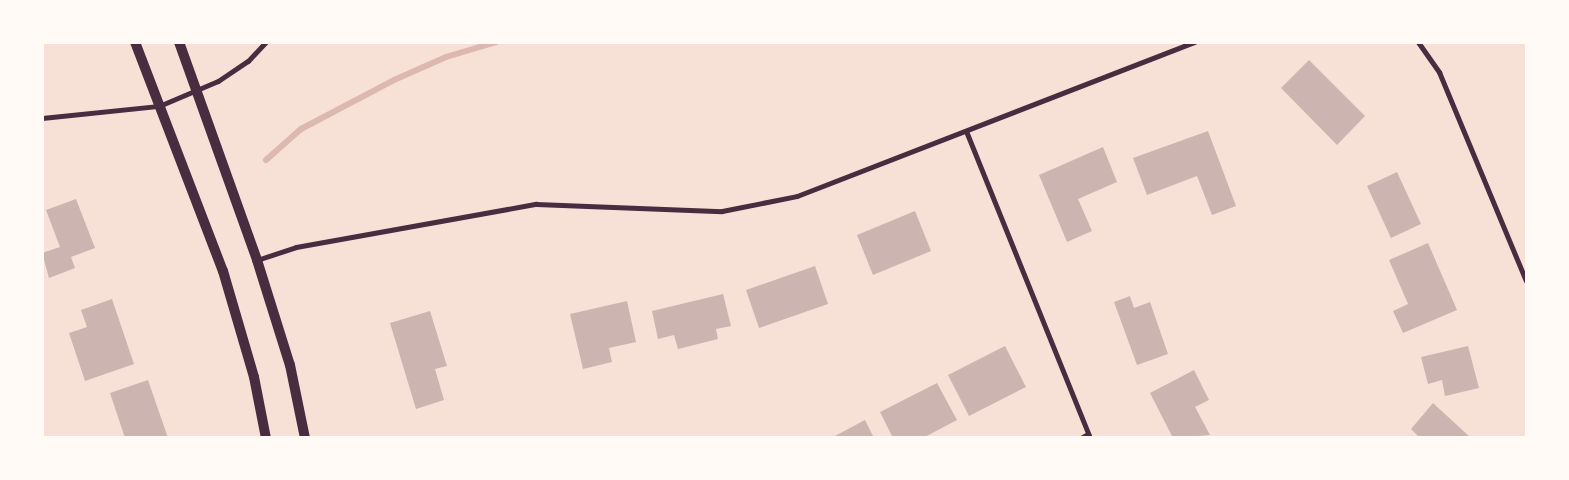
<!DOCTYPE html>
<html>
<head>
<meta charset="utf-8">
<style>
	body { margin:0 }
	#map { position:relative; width:1569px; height:480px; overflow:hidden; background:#f7e1d7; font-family:Mulish,sans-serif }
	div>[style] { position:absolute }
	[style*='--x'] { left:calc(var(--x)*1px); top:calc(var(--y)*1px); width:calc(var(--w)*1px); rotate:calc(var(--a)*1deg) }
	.stream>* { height:6px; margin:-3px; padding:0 3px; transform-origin:3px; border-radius:3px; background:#dcb8b0 }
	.building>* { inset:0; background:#ccb4b1 }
	.minor>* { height:5px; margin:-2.5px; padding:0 2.5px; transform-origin:2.5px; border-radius:2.5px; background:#4a2c40 }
	.secondary>* { height:10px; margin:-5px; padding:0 5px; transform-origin:5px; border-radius:5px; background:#4a2c40 }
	span { translate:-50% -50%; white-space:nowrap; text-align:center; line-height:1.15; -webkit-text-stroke:4px #fffaf5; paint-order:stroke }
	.frame { position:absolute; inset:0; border:44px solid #fffaf5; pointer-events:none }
</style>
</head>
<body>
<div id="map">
	<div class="stream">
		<div style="--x:266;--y:160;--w:47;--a:-41.5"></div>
		<div style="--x:301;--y:129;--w:105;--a:-27.8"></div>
		<div style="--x:394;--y:80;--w:57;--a:-23.9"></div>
		<div style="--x:446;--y:57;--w:52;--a:-16.7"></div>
	</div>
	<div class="building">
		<div style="clip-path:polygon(1309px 60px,1365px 116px,1337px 145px,1281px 88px)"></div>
		<div style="clip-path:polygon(1208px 131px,1236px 206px,1212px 215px,1197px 176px,1147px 195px,1133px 158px)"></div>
		<div style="clip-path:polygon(1103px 147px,1117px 182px,1078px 199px,1092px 231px,1067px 242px,1039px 175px)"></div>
		<div style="clip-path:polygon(1397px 172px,1421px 224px,1391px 238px,1367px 186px)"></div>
		<div style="clip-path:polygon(76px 199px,95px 248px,71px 257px,75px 268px,49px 278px,42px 253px,60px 247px,46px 210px)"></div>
		<div style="clip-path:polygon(915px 211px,931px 251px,873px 275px,857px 235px)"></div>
		<div style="clip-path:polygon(1428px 243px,1457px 310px,1403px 333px,1393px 311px,1408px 304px,1389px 260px)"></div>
		<div style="clip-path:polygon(815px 266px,828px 304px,759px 328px,746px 290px)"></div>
		<div style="clip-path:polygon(723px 294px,731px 326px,716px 329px,718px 339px,678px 349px,674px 335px,658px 339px,652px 311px)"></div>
		<div style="clip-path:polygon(1130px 296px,1134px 308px,1150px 302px,1168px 354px,1137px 365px,1114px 302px)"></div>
		<div style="clip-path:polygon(112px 299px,134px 364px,85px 381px,69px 333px,87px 327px,81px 310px)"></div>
		<div style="clip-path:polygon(627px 301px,636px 342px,609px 348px,612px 362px,583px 369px,570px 314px)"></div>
		<div style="clip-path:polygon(430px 311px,447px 366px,435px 369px,444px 400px,416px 409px,390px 323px)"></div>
		<div style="clip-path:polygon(1005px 346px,1026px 387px,969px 416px,948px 375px)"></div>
		<div style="clip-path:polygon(1468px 346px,1479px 388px,1445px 396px,1442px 380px,1428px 384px,1421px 357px)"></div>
		<div style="clip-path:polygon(1194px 370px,1209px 400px,1195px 407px,1210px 435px,1173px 438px,1150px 393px)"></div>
		<div style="clip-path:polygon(148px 380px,168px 438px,125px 438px,110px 393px)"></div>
		<div style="clip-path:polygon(937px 383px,957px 420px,923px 438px,893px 438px,880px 412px)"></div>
		<div style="clip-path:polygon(1433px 403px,1471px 438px,1420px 438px,1411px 429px)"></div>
		<div style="clip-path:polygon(865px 420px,874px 438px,831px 438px)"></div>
	</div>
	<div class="minor">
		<div style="--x:1418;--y:42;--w:37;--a:55"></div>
		<div style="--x:1439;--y:72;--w:226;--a:67.4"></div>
		<div style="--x:42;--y:118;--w:118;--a:-5.9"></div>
		<div style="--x:159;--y:106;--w:64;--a:-23"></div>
		<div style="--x:218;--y:81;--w:36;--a:-34"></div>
		<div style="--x:248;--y:61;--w:26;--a:-47"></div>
		<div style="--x:966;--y:131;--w:331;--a:68"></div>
		<div style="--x:257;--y:260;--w:41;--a:-18.4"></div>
		<div style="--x:296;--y:247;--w:244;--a:-10.2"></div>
		<div style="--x:536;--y:204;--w:186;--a:2.2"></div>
		<div style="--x:722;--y:211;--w:76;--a:-11.3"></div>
		<div style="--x:797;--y:196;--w:427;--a:-21.2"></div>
		<div style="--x:1081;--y:438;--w:8;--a:-30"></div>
	</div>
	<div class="secondary">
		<div style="--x:135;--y:42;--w:245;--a:69"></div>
		<div style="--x:223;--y:271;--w:110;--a:73.7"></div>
		<div style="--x:254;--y:377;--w:62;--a:78.9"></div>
		<div style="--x:179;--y:42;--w:232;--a:70.3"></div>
		<div style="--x:257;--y:260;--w:110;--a:72.6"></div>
		<div style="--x:290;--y:365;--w:75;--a:78.4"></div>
	</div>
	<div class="frame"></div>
</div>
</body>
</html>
